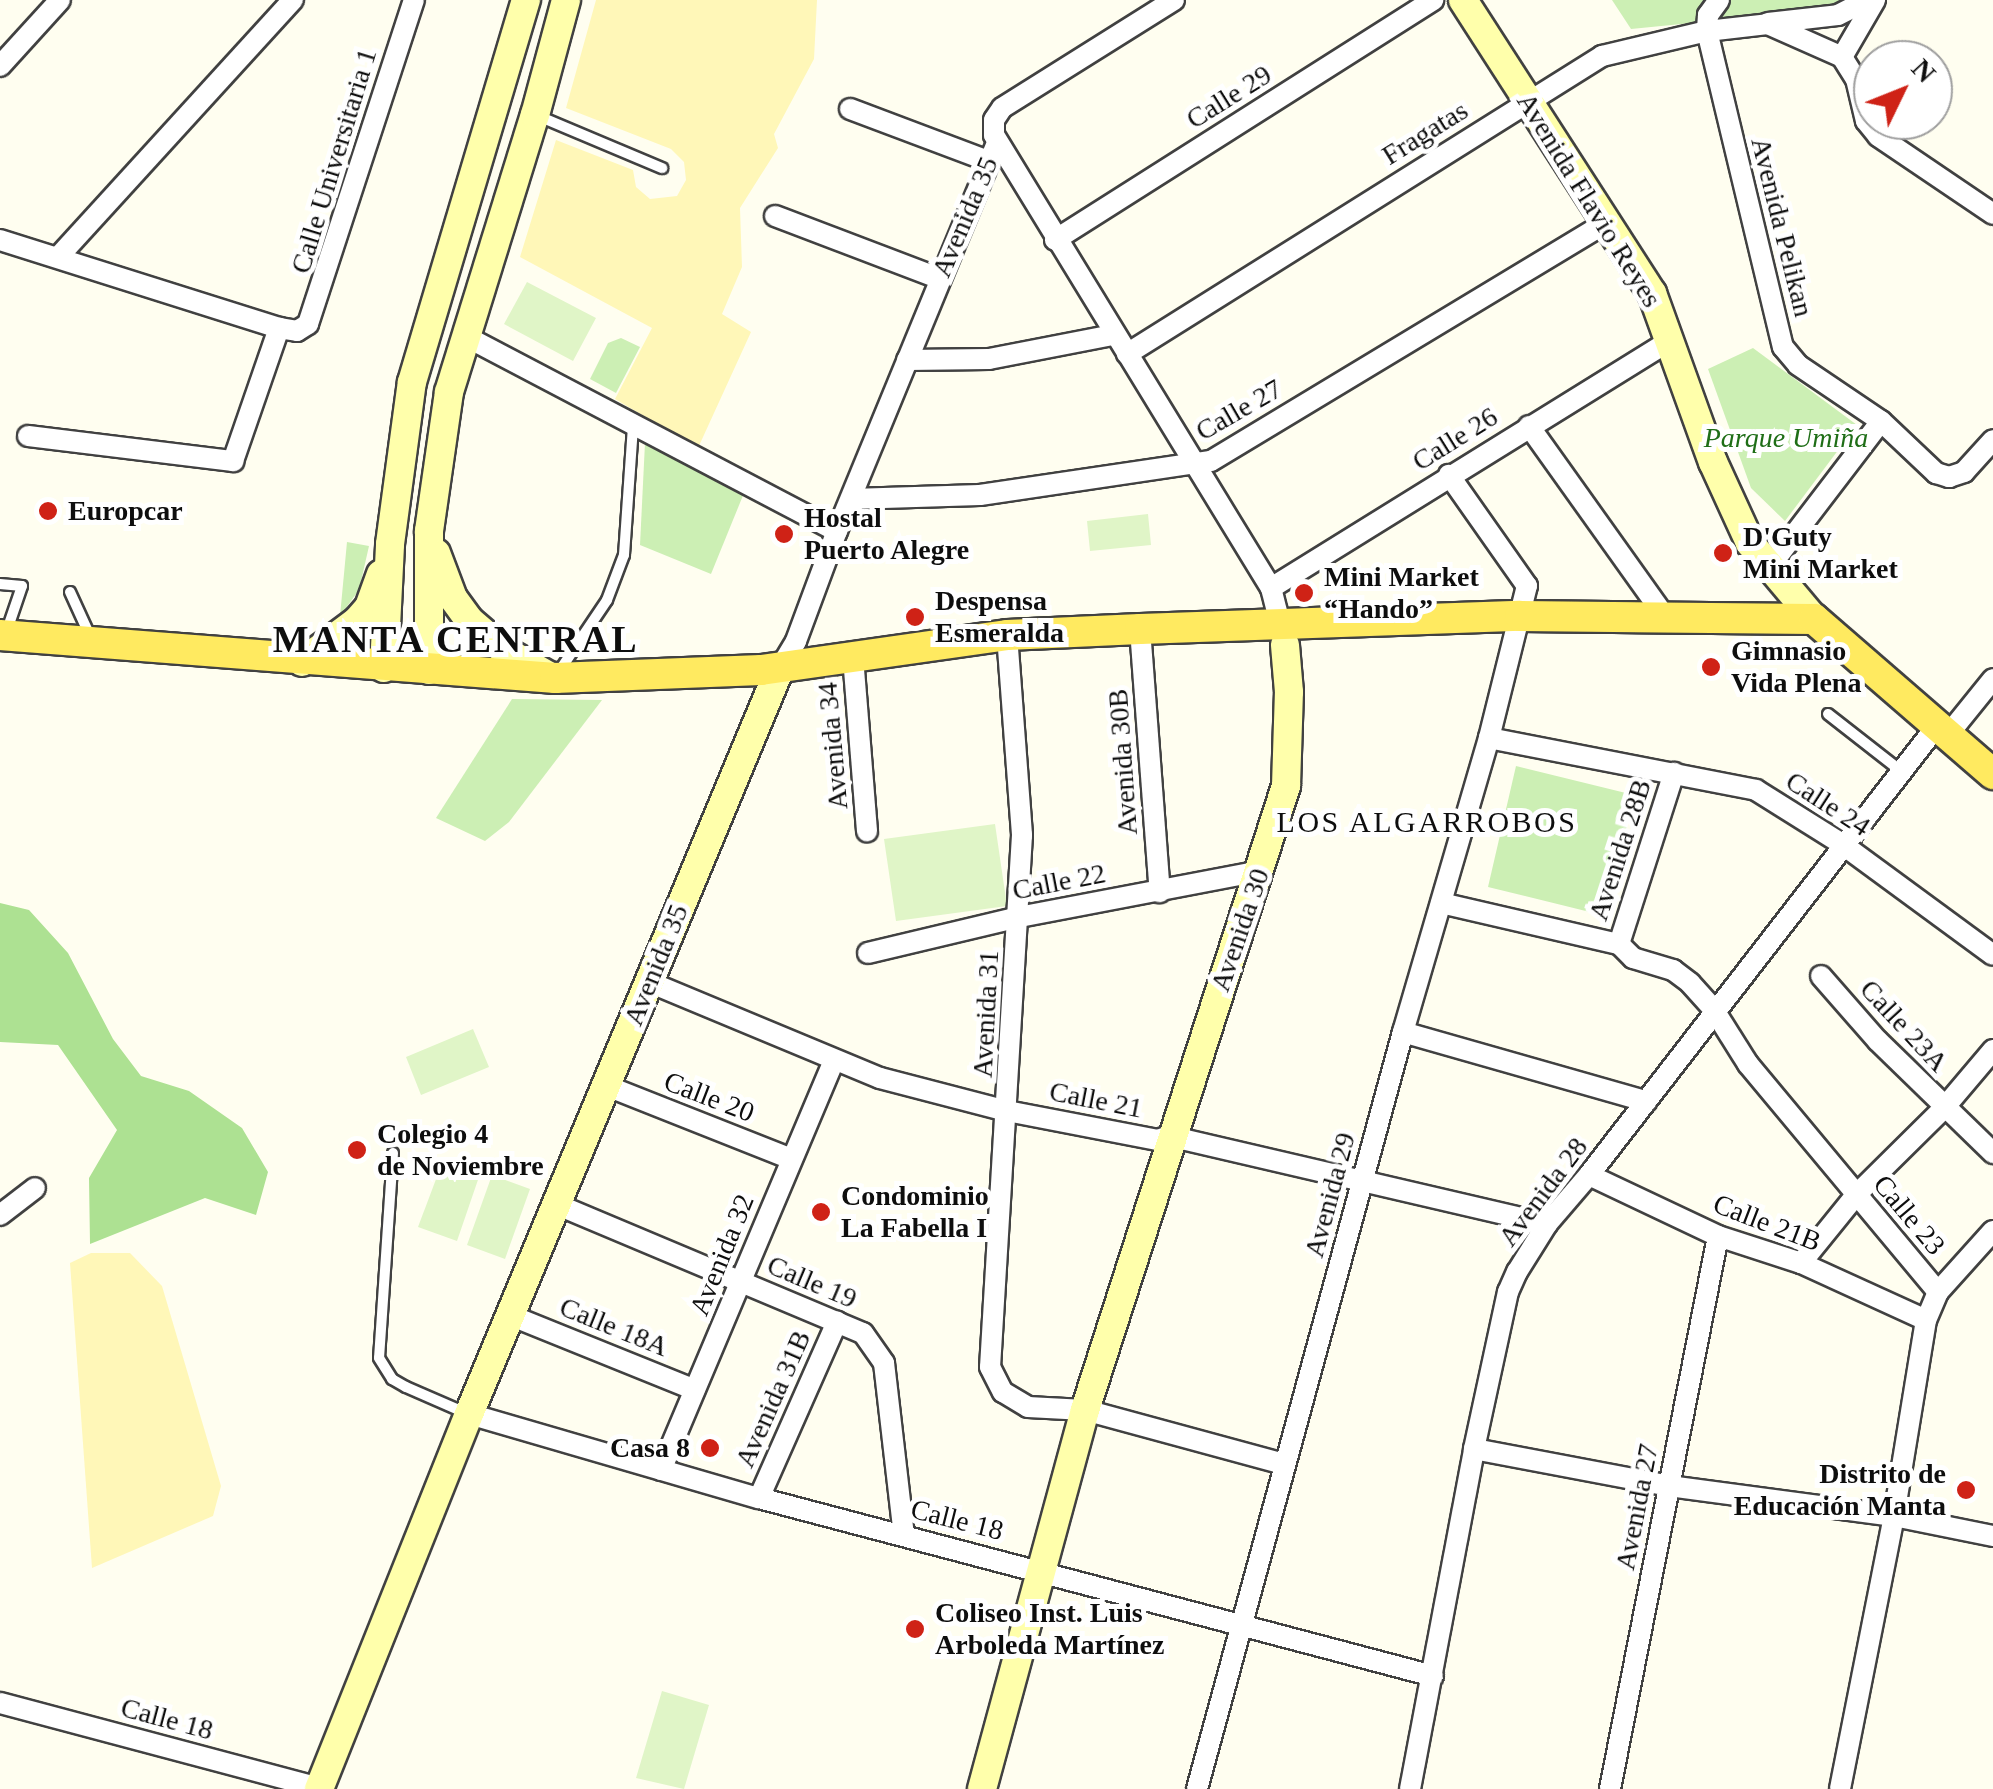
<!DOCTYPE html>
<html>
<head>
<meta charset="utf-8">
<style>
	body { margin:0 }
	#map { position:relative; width:1993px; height:1789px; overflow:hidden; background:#fffef0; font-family:Georgia,serif }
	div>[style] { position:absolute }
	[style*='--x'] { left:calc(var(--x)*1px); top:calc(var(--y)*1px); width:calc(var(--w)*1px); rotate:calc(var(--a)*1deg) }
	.green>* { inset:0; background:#ccefb4 }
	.forest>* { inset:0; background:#ade192 }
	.sand>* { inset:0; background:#fff7b8 }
	.pitch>* { inset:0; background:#e0f5c7 }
	.roads { filter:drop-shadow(2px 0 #414141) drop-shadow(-2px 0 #414141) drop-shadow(0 2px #414141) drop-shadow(0 -2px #414141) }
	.lane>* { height:10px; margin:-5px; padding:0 5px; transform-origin:5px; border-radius:5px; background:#fff }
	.street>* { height:20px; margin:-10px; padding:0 10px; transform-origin:10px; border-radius:10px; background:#fff }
	.secondary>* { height:28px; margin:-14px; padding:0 14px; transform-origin:14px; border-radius:14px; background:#ffffab }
	.primary>* { height:30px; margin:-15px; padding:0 15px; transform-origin:15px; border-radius:15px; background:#ffea60 }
	.dots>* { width:28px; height:28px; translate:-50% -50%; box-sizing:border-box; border:5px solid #fff; border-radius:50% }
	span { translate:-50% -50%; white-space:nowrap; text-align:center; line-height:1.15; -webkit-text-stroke:10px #fff; paint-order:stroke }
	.street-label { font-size:28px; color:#0e0e0e }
	.park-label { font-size:28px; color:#1f6e17; font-style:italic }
	.poi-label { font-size:28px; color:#0e0e0e; font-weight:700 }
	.left { translate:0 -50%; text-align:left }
	.right { translate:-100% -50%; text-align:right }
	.neighbourhood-label { font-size:30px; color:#0e0e0e; letter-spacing:2.5px }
	.district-label { font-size:38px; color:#0e0e0e; font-weight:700; letter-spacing:2.5px }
	.north { position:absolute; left:1853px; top:40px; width:100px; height:100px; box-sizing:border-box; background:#fff; border:2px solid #9f9f9f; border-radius:50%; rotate:47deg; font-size:28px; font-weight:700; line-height:40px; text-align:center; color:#0e0e0e }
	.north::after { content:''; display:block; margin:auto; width:35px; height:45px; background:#cf2216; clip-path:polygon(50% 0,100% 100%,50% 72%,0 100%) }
</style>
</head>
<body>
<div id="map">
	<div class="green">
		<div style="clip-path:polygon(1612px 0,1849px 0,1792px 13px,1631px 29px)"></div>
		<div style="clip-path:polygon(621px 338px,640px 347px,616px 393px,590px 379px,608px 343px)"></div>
		<div style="clip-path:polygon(1753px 348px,1857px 425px,1785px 521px,1751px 488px,1708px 369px)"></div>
		<div style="clip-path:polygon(645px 443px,744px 493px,711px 574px,640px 545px)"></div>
		<div style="clip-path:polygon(347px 542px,369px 546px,359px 590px,340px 616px)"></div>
		<div style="clip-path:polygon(512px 699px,602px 700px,509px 822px,485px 841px,436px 818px)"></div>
		<div style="clip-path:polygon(1516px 766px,1634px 795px,1606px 916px,1488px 887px)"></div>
	</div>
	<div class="forest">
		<div style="clip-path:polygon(0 903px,29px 910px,68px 953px,113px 1039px,141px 1076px,189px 1091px,242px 1128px,268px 1172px,256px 1215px,205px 1198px,90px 1244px,89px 1178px,117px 1130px,58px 1045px,0 1042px)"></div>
	</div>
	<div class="sand">
		<div style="clip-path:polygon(596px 0,817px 0,814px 59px,774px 134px,778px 148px,740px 208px,742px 267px,722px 314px,751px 332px,698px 448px,615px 399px,652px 328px,520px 257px,556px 140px,633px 170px,636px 187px,650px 199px,677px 196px,686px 180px,684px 162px,671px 149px,566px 108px)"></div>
		<div style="clip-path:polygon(91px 1253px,130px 1253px,162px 1286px,221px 1486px,213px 1516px,92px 1568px,70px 1263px)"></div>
	</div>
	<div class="pitch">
		<div style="clip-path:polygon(527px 282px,596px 318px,573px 361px,504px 324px)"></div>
		<div style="clip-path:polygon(1148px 514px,1151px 545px,1090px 551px,1087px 521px)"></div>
		<div style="clip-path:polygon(995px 824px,1007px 906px,896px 921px,884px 839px)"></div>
		<div style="clip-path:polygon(473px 1029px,489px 1067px,421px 1095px,406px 1057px)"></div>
		<div style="clip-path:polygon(444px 1158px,481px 1171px,457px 1241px,418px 1227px)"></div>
		<div style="clip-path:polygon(492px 1175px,530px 1189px,505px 1259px,467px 1245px)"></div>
		<div style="clip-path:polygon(662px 1691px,709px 1705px,684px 1789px,636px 1778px)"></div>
	</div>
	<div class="roads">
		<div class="lane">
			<div style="--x:536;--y:115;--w:137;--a:22.8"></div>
			<div style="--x:0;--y:584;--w:22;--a:5"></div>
			<div style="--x:22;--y:586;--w:46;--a:108.8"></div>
			<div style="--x:70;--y:592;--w:51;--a:65.5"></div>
			<div style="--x:558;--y:673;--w:88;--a:-56.1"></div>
			<div style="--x:607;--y:600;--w:48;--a:-69.3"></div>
			<div style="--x:624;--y:555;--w:128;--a:-86"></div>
			<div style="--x:1828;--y:714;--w:93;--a:38"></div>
			<div style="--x:393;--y:1153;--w:205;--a:93.9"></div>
			<div style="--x:379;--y:1358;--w:25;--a:58"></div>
			<div style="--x:392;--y:1379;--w:16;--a:30"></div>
			<div style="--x:406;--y:1387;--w:68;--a:23.5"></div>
		</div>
		<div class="street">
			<div style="--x:1174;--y:0;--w:203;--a:147.9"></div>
			<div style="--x:1002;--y:108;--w:14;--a:124"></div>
			<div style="--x:994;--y:120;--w:15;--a:90"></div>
			<div style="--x:994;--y:135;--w:531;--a:58.56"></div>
			<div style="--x:1271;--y:588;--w:49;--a:75.7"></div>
			<div style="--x:1719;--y:0;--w:19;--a:126"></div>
			<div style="--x:1708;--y:15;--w:16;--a:94"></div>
			<div style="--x:1707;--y:31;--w:325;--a:76.5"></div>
			<div style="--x:1783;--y:347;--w:23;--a:50"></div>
			<div style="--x:1798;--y:365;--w:100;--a:34"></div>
			<div style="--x:1881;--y:421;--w:76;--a:43.4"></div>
			<div style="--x:1936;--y:473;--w:14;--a:17"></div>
			<div style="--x:1949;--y:477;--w:16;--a:-18"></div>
			<div style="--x:1964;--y:472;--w:43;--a:-47.8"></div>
			<div style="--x:1768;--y:23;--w:70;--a:-6.5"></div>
			<div style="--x:1838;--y:15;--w:33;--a:-27"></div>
			<div style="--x:1842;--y:57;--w:66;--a:-59.9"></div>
			<div style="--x:0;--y:66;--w:89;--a:-47.7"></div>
			<div style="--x:850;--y:109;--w:147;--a:20.6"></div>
			<div style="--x:775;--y:216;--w:174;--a:20.8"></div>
			<div style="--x:0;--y:240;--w:293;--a:17.5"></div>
			<div style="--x:279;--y:328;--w:18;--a:9"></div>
			<div style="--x:297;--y:331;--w:13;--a:-32"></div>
			<div style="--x:308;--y:324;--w:341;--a:-71.9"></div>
			<div style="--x:1055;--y:240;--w:448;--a:-32.4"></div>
			<div style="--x:59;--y:256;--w:347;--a:-47.6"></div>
			<div style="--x:465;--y:336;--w:420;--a:27.7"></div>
			<div style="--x:1127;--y:354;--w:561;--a:-32.1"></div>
			<div style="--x:1602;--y:56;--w:108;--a:-13.4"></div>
			<div style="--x:1707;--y:31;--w:61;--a:-6.5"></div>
			<div style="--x:1768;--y:24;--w:81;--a:24"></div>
			<div style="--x:1842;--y:57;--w:26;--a:58"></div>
			<div style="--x:1856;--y:79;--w:43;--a:76.6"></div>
			<div style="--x:1866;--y:121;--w:19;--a:51"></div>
			<div style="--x:1878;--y:136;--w:139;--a:34.1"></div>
			<div style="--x:907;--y:360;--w:82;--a:-0.7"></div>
			<div style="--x:989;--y:359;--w:126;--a:-11"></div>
			<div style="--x:1529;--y:426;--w:236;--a:54.5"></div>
			<div style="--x:28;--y:436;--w:207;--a:7"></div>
			<div style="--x:233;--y:461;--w:141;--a:-70.9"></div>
			<div style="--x:851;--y:499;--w:129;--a:-1.8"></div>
			<div style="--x:980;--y:495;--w:233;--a:-8.4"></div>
			<div style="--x:1211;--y:461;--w:461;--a:-31.1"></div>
			<div style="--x:1768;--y:569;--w:186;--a:-52.6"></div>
			<div style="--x:1271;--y:588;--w:471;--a:-31.8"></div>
			<div style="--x:1140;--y:629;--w:264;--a:85.7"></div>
			<div style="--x:1007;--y:635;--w:201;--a:85.7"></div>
			<div style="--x:1022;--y:835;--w:533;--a:93.44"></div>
			<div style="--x:990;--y:1367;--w:28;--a:63"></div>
			<div style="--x:1003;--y:1392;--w:29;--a:31"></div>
			<div style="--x:1028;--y:1407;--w:57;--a:3"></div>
			<div style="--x:1085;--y:1410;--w:206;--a:15.2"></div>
			<div style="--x:853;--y:657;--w:175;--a:85.4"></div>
			<div style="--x:780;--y:668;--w:31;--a:-59"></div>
			<div style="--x:796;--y:641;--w:117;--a:-69.6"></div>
			<div style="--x:837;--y:531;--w:420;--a:-67.6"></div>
			<div style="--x:1947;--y:736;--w:73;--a:-51.1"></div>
			<div style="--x:1489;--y:738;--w:272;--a:11"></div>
			<div style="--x:1756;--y:790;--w:102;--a:32.1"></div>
			<div style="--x:1842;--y:844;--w:187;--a:36.3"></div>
			<div style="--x:1441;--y:903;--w:183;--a:13"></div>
			<div style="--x:1619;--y:944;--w:20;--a:45"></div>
			<div style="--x:1633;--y:958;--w:42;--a:16.7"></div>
			<div style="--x:1673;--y:970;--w:21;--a:37"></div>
			<div style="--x:1690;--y:983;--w:36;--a:48"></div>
			<div style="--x:1714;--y:1010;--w:64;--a:57.8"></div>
			<div style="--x:1748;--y:1064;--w:297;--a:50.2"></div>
			<div style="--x:1938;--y:1292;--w:30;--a:113"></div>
			<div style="--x:1926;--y:1320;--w:199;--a:99.3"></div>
			<div style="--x:1894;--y:1516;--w:278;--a:101.2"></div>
			<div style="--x:1619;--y:944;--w:180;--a:-72.2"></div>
			<div style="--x:868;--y:953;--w:155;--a:-13.4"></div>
			<div style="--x:1019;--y:917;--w:245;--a:-10.8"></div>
			<div style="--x:1821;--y:976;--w:86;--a:48.8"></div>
			<div style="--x:1878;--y:1041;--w:161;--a:44.2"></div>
			<div style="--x:649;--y:982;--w:250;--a:22.6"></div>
			<div style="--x:880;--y:1078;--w:131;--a:14.6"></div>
			<div style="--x:1007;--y:1111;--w:154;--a:10.9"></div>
			<div style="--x:1158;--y:1140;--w:12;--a:-20"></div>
			<div style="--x:1169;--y:1136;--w:388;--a:13.1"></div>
			<div style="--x:1403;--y:1032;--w:253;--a:15.9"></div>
			<div style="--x:607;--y:1086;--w:198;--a:21.6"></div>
			<div style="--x:1589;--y:1175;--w:143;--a:25.3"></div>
			<div style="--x:1718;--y:1236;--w:87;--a:18"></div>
			<div style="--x:1801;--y:1263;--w:137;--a:24.5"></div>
			<div style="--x:558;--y:1205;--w:331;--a:22.8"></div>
			<div style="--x:863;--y:1333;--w:37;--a:55"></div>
			<div style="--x:884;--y:1363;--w:173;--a:83.4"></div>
			<div style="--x:0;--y:1215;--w:44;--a:-37.6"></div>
			<div style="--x:1801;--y:1263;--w:87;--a:-51"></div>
			<div style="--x:1856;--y:1195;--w:124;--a:-44.7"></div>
			<div style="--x:1944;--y:1108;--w:76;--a:-49.8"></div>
			<div style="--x:1938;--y:1292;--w:82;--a:-48"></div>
			<div style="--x:512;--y:1316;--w:197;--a:22"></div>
			<div style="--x:469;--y:1414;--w:302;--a:16.2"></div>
			<div style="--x:759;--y:1498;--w:697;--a:14.79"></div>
			<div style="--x:1474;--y:1449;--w:198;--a:10.7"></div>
			<div style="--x:1669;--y:1486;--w:227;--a:7.6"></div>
			<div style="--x:1894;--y:1516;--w:101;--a:11.4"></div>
			<div style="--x:661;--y:1470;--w:443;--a:-67.1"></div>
			<div style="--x:759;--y:1498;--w:193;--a:-66.1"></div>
			<div style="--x:0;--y:1703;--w:330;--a:14.9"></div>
			<div style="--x:1197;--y:1789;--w:785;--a:-74.78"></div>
			<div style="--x:1403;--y:1032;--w:306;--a:-73.7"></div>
			<div style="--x:1489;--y:738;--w:157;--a:-76"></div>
			<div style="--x:1527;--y:586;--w:136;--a:-125.1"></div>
			<div style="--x:1410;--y:1789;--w:346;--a:-79.3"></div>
			<div style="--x:1474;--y:1449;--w:161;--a:-77.8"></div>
			<div style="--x:1508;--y:1292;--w:22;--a:-66"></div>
			<div style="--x:1517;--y:1272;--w:57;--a:-58"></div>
			<div style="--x:1547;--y:1224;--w:65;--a:-49.4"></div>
			<div style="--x:1589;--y:1175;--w:567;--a:-52.24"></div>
			<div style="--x:1610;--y:1789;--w:563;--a:-78.95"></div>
		</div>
		<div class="secondary">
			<div style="--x:1463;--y:0;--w:349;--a:57.2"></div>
			<div style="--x:1652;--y:293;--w:180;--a:70.2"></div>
			<div style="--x:1713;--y:462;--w:89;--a:65.4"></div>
			<div style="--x:1750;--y:543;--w:99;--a:49.9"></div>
			<div style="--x:436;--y:553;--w:48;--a:69.3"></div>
			<div style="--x:453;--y:598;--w:27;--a:54"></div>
			<div style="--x:469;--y:620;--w:48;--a:40.7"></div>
			<div style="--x:505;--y:651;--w:51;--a:29.6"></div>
			<div style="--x:302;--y:662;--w:69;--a:-36.7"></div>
			<div style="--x:357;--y:621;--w:18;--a:-49"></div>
			<div style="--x:369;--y:607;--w:35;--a:-70"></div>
			<div style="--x:384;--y:668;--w:124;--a:-87.2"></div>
			<div style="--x:390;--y:544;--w:163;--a:-82.3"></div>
			<div style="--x:412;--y:382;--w:399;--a:-73.4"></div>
			<div style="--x:429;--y:670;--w:139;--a:-90"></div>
			<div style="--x:429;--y:531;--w:140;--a:-81.8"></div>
			<div style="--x:449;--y:392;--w:290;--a:-72.8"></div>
			<div style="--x:535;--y:115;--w:119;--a:-74.9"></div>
			<div style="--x:319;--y:1789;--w:404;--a:-68.2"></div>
			<div style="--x:469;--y:1414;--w:808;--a:-67.37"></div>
			<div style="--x:982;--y:1789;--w:393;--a:-74.8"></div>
			<div style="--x:1085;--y:1410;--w:656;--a:-72.15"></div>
			<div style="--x:1286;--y:786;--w:94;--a:-88.2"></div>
			<div style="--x:1289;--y:692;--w:47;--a:-94.9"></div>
		</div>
		<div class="primary">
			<div style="--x:0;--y:635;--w:557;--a:4.43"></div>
			<div style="--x:555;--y:678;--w:206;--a:-2.2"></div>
			<div style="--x:761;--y:670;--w:248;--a:-8.1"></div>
			<div style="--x:1007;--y:635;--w:133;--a:-2.6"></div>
			<div style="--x:1140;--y:629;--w:380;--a:-2"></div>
			<div style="--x:1520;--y:616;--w:294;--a:0.6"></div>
			<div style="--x:1814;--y:619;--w:237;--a:40.9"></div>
		</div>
	</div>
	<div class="dots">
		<div style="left:48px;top:511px;background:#cf2216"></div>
		<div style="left:784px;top:534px;background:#cf2216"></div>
		<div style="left:1723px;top:553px;background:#cf2216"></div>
		<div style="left:1304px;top:593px;background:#cf2216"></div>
		<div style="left:915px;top:617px;background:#cf2216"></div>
		<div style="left:1711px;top:667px;background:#cf2216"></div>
		<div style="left:357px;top:1150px;background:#cf2216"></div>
		<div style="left:821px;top:1212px;background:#cf2216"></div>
		<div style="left:710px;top:1448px;background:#cf2216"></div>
		<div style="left:1966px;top:1490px;background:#cf2216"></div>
		<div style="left:915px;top:1629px;background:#cf2216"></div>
	</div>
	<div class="street-label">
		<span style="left:1229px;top:97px;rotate:-32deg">Calle 29</span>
		<span style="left:1425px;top:133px;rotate:-32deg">Fragatas</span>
		<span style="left:334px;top:161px;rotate:-73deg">Calle Universitaria 1</span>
		<span style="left:1589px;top:200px;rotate:58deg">Avenida Flavio Reyes</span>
		<span style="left:965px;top:217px;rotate:-67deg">Avenida 35</span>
		<span style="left:1782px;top:227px;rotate:76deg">Avenida Pelikan</span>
		<span style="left:1239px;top:410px;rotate:-30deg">Calle 27</span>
		<span style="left:1455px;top:439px;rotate:-32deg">Calle 26</span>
		<span style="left:833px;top:746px;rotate:-95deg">Avenida 34</span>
		<span style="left:1123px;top:762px;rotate:-94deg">Avenida 30B</span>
		<span style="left:1828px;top:804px;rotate:33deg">Calle 24</span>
		<span style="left:1620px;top:850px;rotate:-72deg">Avenida 28B</span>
		<span style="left:1059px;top:882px;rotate:-11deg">Calle 22</span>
		<span style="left:1240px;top:930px;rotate:-71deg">Avenida 30</span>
		<span style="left:656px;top:965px;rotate:-68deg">Avenida 35</span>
		<span style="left:986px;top:1014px;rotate:-87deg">Avenida 31</span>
		<span style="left:1904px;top:1026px;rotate:47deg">Calle 23A</span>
		<span style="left:709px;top:1097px;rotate:21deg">Calle 20</span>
		<span style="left:1096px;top:1100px;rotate:11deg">Calle 21</span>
		<span style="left:1543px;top:1192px;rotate:-53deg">Avenida 28</span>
		<span style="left:1330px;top:1195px;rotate:-75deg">Avenida 29</span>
		<span style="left:1909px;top:1215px;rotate:50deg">Calle 23</span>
		<span style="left:1767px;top:1223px;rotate:21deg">Calle 21B</span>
		<span style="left:722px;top:1255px;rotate:-68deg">Avenida 32</span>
		<span style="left:812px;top:1282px;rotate:23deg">Calle 19</span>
		<span style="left:614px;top:1327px;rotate:22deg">Calle 18A</span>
		<span style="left:773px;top:1399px;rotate:-66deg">Avenida 31B</span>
		<span style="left:1637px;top:1507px;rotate:-79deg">Avenida 27</span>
		<span style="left:957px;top:1520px;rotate:14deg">Calle 18</span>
		<span style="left:167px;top:1719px;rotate:15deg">Calle 18</span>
	</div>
	<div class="park-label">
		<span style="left:1786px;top:438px">Parque Umiña</span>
	</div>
	<div class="poi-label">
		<span class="left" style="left:68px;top:511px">Europcar</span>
		<span class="left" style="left:804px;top:534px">Hostal<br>Puerto Alegre</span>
		<span class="left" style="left:1743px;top:553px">D'Guty<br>Mini Market</span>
		<span class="left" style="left:1324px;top:593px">Mini Market<br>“Hando”</span>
		<span class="left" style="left:935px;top:617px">Despensa<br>Esmeralda</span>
		<span class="left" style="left:1731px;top:667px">Gimnasio<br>Vida Plena</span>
		<span class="left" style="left:377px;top:1150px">Colegio 4<br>de Noviembre</span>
		<span class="left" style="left:841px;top:1212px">Condominio<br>La Fabella I</span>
		<span class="right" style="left:690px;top:1448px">Casa 8</span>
		<span class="right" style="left:1946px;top:1490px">Distrito de<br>Educación Manta</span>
		<span class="left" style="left:935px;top:1629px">Coliseo Inst. Luis<br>Arboleda Martínez</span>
	</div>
	<div class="neighbourhood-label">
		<span style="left:1427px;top:822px">LOS ALGARROBOS</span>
	</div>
	<div class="district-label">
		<span style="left:456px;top:640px">MANTA CENTRAL</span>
	</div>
	<div class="north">N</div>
</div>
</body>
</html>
